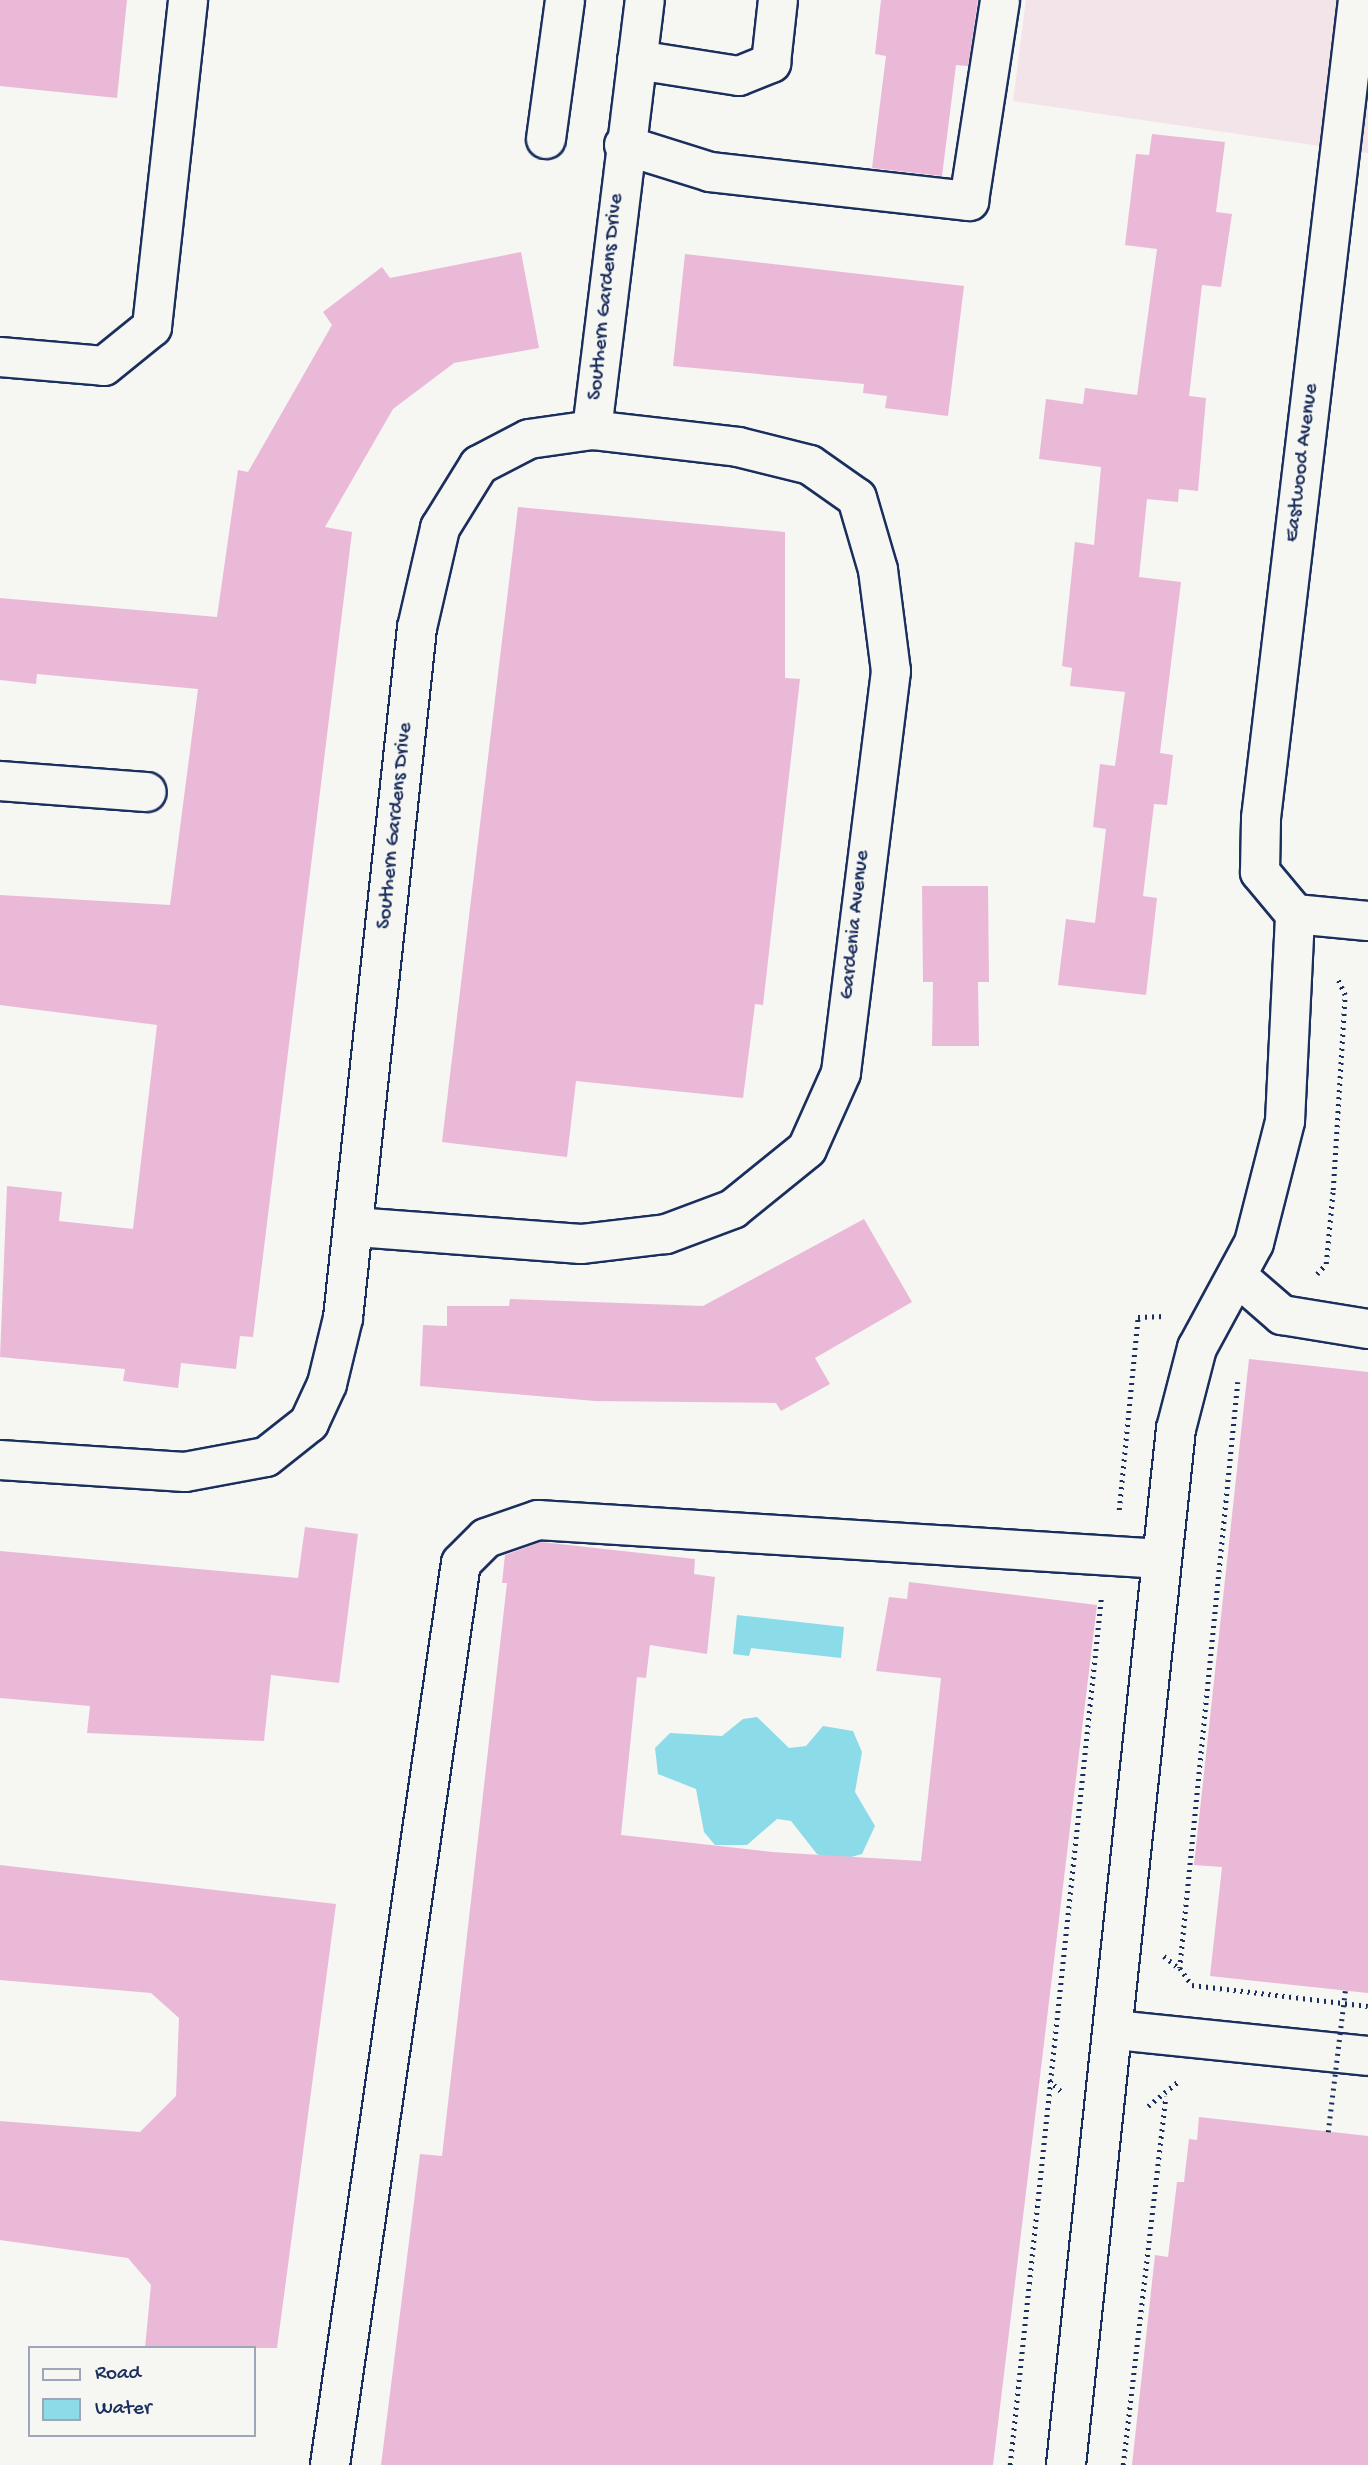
<!DOCTYPE html>
<html>
<head>
<meta charset="utf-8">
<style>
	body { margin:0 }
	#map { position:relative; width:1368px; height:2465px; overflow:hidden; background:#f6f6f2; font-family:"Gochi Hand",sans-serif }
	div>[style] { position:absolute }
	[style*='--x'] { left:calc(var(--x)*1px); top:calc(var(--y)*1px); width:calc(var(--w)*1px); rotate:calc(var(--a)*1deg) }
	.built>* { inset:0; background:#f3e4ea }
	.water>* { inset:0; background:#8cdbe9 }
	.building>* { inset:0; background:#ebb9d8 }
	.path>* { height:4.5px; margin-top:-2.25px; transform-origin:0; background:repeating-linear-gradient(90deg,#1b2f5e 0 2px,transparent 0 7px) }
	.roads { filter:drop-shadow(2px 0 #1b2f5e) drop-shadow(-2px 0 #1b2f5e) drop-shadow(0 2px #1b2f5e) drop-shadow(0 -2px #1b2f5e) }
	.minor>* { height:38px; margin:-19px; padding:0 19px; transform-origin:19px; border-radius:19px; background:#f6f6f2 }
	.path-bridge>* { height:4.5px; margin-top:-2.25px; transform-origin:0; background:repeating-linear-gradient(90deg,#1b2f5e 0 2px,transparent 0 7px) }
	span { translate:-50% -50%; white-space:nowrap; text-align:center; line-height:1.15; -webkit-text-stroke:6px #f6f6f2; paint-order:stroke }
	.street-label { font-size:21px; color:#1b2f5e }
	.legend { position:absolute; left:28px; top:2346px; width:228px; height:91px; box-sizing:border-box; background:#f6f6f2; border:2px solid #9ea6b7; margin:0; padding:9px 12px; list-style:none; font-size:21px; color:#1b2f5e }
	.legend li { display:flex; align-items:center; gap:14px; height:35px }
	.legend b { width:35px; border:2px solid #9ea6b7 }
</style>
</head>
<body>
<div id="map">
	<div class="built">
		<div style="clip-path:polygon(1026px 0,1368px 0,1368px 153px,1013px 101px)"></div>
	</div>
	<div class="water">
		<div style="clip-path:polygon(737px 1615px,844px 1627px,841px 1658px,751px 1648px,749px 1656px,733px 1654px)"></div>
		<div style="clip-path:polygon(757px 1717px,789px 1748px,806px 1746px,823px 1726px,853px 1731px,862px 1752px,855px 1792px,875px 1826px,862px 1854px,836px 1861px,817px 1854px,791px 1821px,777px 1819px,747px 1845px,715px 1845px,704px 1832px,696px 1789px,658px 1774px,655px 1748px,670px 1733px,722px 1736px,743px 1719px)"></div>
	</div>
	<div class="building">
		<div style="clip-path:polygon(0 0,127px 0,117px 98px,0 86px)"></div>
		<div style="clip-path:polygon(881px 0,978px 0,968px 66px,956px 65px,942px 176px,872px 168px,886px 56px,875px 54px)"></div>
		<div style="clip-path:polygon(1152px 134px,1225px 142px,1216px 212px,1232px 214px,1221px 287px,1202px 285px,1189px 396px,1206px 398px,1198px 491px,1179px 489px,1178px 502px,1147px 499px,1139px 577px,1181px 582px,1160px 753px,1173px 755px,1167px 805px,1154px 804px,1143px 896px,1157px 898px,1146px 995px,1058px 985px,1066px 919px,1095px 923px,1106px 829px,1093px 827px,1100px 764px,1115px 766px,1125px 692px,1070px 686px,1072px 668px,1062px 666px,1075px 542px,1094px 545px,1101px 467px,1039px 459px,1046px 399px,1083px 404px,1085px 388px,1137px 395px,1157px 249px,1125px 245px,1136px 154px,1149px 155px)"></div>
		<div style="clip-path:polygon(521px 252px,539px 348px,454px 363px,393px 409px,325px 527px,352px 532px,253px 1337px,240px 1336px,236px 1369px,181px 1363px,178px 1388px,123px 1381px,125px 1369px,0 1357px,7px 1186px,62px 1192px,59px 1221px,133px 1229px,157px 1025px,0 1005px,0 895px,170px 905px,198px 689px,37px 674px,36px 684px,0 680px,0 598px,217px 617px,238px 470px,248px 472px,332px 325px,323px 312px,382px 267px,390px 278px)"></div>
		<div style="clip-path:polygon(685px 254px,964px 286px,948px 416px,885px 408px,887px 396px,863px 393px,864px 384px,673px 366px)"></div>
		<div style="clip-path:polygon(518px 507px,785px 532px,785px 678px,800px 679px,763px 1005px,755px 1004px,743px 1098px,576px 1081px,567px 1157px,442px 1142px)"></div>
		<div style="clip-path:polygon(922px 886px,988px 886px,989px 982px,978px 982px,979px 1046px,932px 1046px,933px 982px,923px 982px)"></div>
		<div style="clip-path:polygon(864px 1219px,912px 1302px,815px 1358px,830px 1384px,781px 1411px,776px 1403px,595px 1401px,420px 1386px,423px 1325px,447px 1326px,447px 1306px,509px 1306px,510px 1299px,703px 1306px)"></div>
		<div style="clip-path:polygon(1249px 1359px,1368px 1372px,1368px 1993px,1210px 1976px,1222px 1867px,1194px 1865px)"></div>
		<div style="clip-path:polygon(305px 1527px,358px 1534px,339px 1683px,271px 1675px,264px 1741px,87px 1733px,90px 1706px,0 1698px,0 1551px,298px 1578px)"></div>
		<div style="clip-path:polygon(541px 1542px,695px 1559px,694px 1574px,715px 1577px,707px 1654px,650px 1645px,646px 1678px,637px 1677px,621px 1835px,772px 1852px,921px 1861px,941px 1678px,876px 1671px,889px 1597px,907px 1599px,909px 1582px,1097px 1605px,993px 2465px,381px 2465px,420px 2154px,442px 2156px,507px 1583px,502px 1583px,505px 1555px)"></div>
		<div style="clip-path:polygon(0 1865px,336px 1904px,277px 2348px,145px 2348px,151px 2285px,128px 2258px,0 2240px,0 2121px,140px 2132px,176px 2096px,179px 2018px,151px 1993px,0 1980px)"></div>
		<div style="clip-path:polygon(1199px 2117px,1368px 2136px,1368px 2465px,1132px 2465px,1155px 2255px,1168px 2257px,1177px 2182px,1184px 2182px,1189px 2139px,1197px 2140px)"></div>
	</div>
	<div class="path">
		<div style="--x:1317;--y:1274;--w:13;--a:-48"></div>
		<div style="--x:1326;--y:1264;--w:74;--a:-84.6"></div>
		<div style="--x:1333;--y:1190;--w:195;--a:-86.5"></div>
		<div style="--x:1345;--y:995;--w:17;--a:-115"></div>
		<div style="--x:1238;--y:1382;--w:589;--a:95.65"></div>
		<div style="--x:1180;--y:1968;--w:21;--a:55"></div>
		<div style="--x:1192;--y:1985;--w:177;--a:6.8"></div>
		<div style="--x:1119;--y:1510;--w:194;--a:-84.4"></div>
		<div style="--x:1138;--y:1317;--w:27;--a:-2"></div>
		<div style="--x:1164;--y:1956;--w:19;--a:39"></div>
		<div style="--x:1049;--y:2080;--w:18;--a:43"></div>
		<div style="--x:1148;--y:2106;--w:40;--a:-39"></div>
		<div style="--x:1010;--y:2465;--w:871;--a:-84"></div>
		<div style="--x:1123;--y:2465;--w:371;--a:-83.4"></div>
	</div>
	<div class="roads">
		<div class="minor">
			<div style="--x:637;--y:60;--w:103;--a:8.9"></div>
			<div style="--x:739;--y:76;--w:35;--a:-22"></div>
			<div style="--x:771;--y:63;--w:63;--a:-83.7"></div>
			<div style="--x:546;--y:139;--w:140;--a:-82.2"></div>
			<div style="--x:624;--y:145;--w:90;--a:17.4"></div>
			<div style="--x:710;--y:172;--w:261;--a:6.4"></div>
			<div style="--x:969;--y:201;--w:203;--a:-81.2"></div>
			<div style="--x:0;--y:357;--w:104;--a:4.9"></div>
			<div style="--x:104;--y:366;--w:62;--a:-39.1"></div>
			<div style="--x:152;--y:327;--w:329;--a:-83.7"></div>
			<div style="--x:592;--y:430;--w:433;--a:-83"></div>
			<div style="--x:0;--y:781;--w:147;--a:4.3"></div>
			<div style="--x:1295;--y:914;--w:55;--a:-129.8"></div>
			<div style="--x:1260;--y:872;--w:54;--a:-88.9"></div>
			<div style="--x:1261;--y:818;--w:824;--a:-83.24"></div>
			<div style="--x:1295;--y:914;--w:73;--a:5.5"></div>
			<div style="--x:1237;--y:1276;--w:60;--a:40.9"></div>
			<div style="--x:1282;--y:1315;--w:87;--a:9.2"></div>
			<div style="--x:0;--y:1460;--w:185;--a:3.7"></div>
			<div style="--x:185;--y:1472;--w:82;--a:-10.5"></div>
			<div style="--x:266;--y:1457;--w:55;--a:-38.3"></div>
			<div style="--x:309;--y:1423;--w:43;--a:-65.2"></div>
			<div style="--x:327;--y:1384;--w:68;--a:-76.4"></div>
			<div style="--x:343;--y:1318;--w:694;--a:-83.88"></div>
			<div style="--x:417;--y:628;--w:103;--a:-77"></div>
			<div style="--x:440;--y:528;--w:74;--a:-58.2"></div>
			<div style="--x:479;--y:465;--w:56;--a:-27.5"></div>
			<div style="--x:529;--y:439;--w:64;--a:-8.1"></div>
			<div style="--x:592;--y:430;--w:147;--a:6.6"></div>
			<div style="--x:738;--y:447;--w:74;--a:14"></div>
			<div style="--x:810;--y:465;--w:57;--a:35.1"></div>
			<div style="--x:857;--y:498;--w:75;--a:73.7"></div>
			<div style="--x:878;--y:570;--w:102;--a:82.7"></div>
			<div style="--x:891;--y:671;--w:405;--a:97.1"></div>
			<div style="--x:841;--y:1073;--w:83;--a:114.1"></div>
			<div style="--x:807;--y:1149;--w:95;--a:141"></div>
			<div style="--x:733;--y:1209;--w:72;--a:159.5"></div>
			<div style="--x:666;--y:1234;--w:86;--a:173.3"></div>
			<div style="--x:581;--y:1244;--w:228;--a:-175.7"></div>
			<div style="--x:1116;--y:2030;--w:253;--a:5.9"></div>
			<div style="--x:330;--y:2465;--w:911;--a:-81.74"></div>
			<div style="--x:461;--y:1563;--w:35;--a:-45"></div>
			<div style="--x:486;--y:1538;--w:55;--a:-19.1"></div>
			<div style="--x:538;--y:1520;--w:625;--a:3.58"></div>
			<div style="--x:1066;--y:2465;--w:1042;--a:-83.94"></div>
			<div style="--x:1176;--y:1429;--w:84;--a:-75.5"></div>
			<div style="--x:1197;--y:1348;--w:119;--a:-61.5"></div>
			<div style="--x:1254;--y:1243;--w:126;--a:-75.7"></div>
			<div style="--x:1285;--y:1121;--w:207;--a:-87.2"></div>
		</div>
	</div>
	<div class="path-bridge">
		<div style="--x:1328;--y:2132;--w:142;--a:-83.1"></div>
	</div>
	<div class="street-label">
		<span style="left:607px;top:297px;rotate:-84deg">Southern Gardens Drive</span>
		<span style="left:1303px;top:463px;rotate:-83deg">Eastwood Avenue</span>
		<span style="left:396px;top:826px;rotate:-84deg">Southern Gardens Drive</span>
		<span style="left:856px;top:925px;rotate:-84deg">Gardenia Avenue</span>
	</div>
	<ul class="legend">
	<li><b style="height:9px;background:#f6f6f2"></b>Road</li>
	<li><b style="height:19px;background:#8cdbe9"></b>Water</li>
	</ul>
</div>
</body>
</html>
